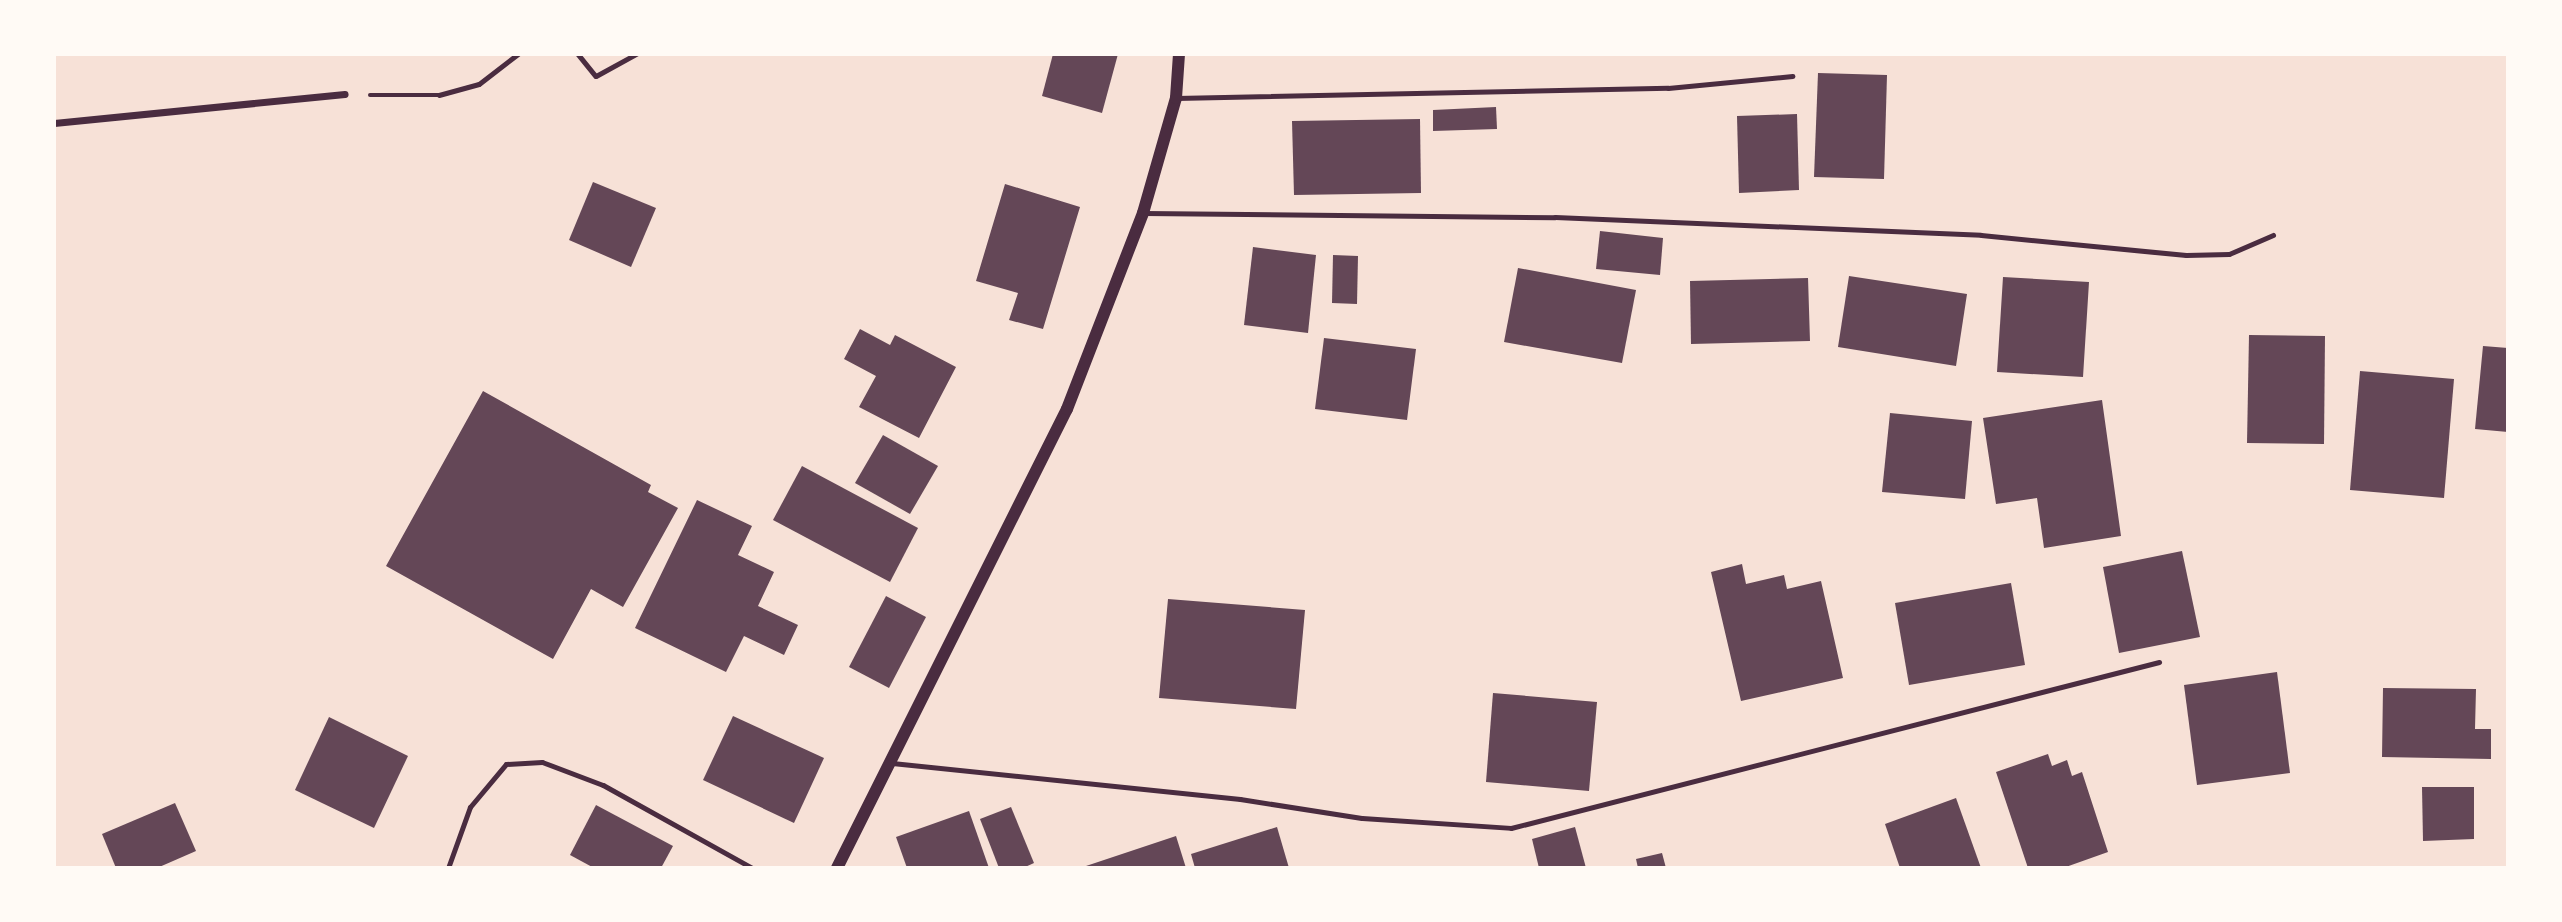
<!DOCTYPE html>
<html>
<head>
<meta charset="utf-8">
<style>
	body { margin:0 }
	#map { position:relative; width:2562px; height:922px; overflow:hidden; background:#f7e1d7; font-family:"Golos Text",sans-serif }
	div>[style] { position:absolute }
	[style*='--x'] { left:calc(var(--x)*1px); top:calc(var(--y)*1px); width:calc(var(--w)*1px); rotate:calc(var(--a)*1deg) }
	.building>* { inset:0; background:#644757 }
	.path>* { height:4.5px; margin:-2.25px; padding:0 2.25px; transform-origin:2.25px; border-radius:2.25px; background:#4a2c40 }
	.service>* { height:5px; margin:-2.5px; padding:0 2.5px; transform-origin:2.5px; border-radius:2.5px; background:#4a2c40 }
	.minor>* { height:7px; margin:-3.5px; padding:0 3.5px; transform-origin:3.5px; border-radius:3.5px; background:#4a2c40 }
	.tertiary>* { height:12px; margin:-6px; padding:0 6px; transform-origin:6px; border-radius:6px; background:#4a2c40 }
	span { translate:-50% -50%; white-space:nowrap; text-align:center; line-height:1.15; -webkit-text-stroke:5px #fffaf5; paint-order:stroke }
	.frame { position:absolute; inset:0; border:56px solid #fffaf5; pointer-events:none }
</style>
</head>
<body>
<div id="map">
	<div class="building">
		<div style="clip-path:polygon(1053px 54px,1118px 54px,1102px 113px,1042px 96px)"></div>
		<div style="clip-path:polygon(1818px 73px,1887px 75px,1884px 179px,1814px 177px)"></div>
		<div style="clip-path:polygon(1496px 107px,1497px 129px,1433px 131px,1433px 110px)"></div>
		<div style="clip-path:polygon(1797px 114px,1799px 190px,1739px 193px,1737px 116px)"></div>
		<div style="clip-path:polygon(1420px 119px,1421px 193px,1294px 195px,1292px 121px)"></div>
		<div style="clip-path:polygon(593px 182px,656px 208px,631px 267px,569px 240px)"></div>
		<div style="clip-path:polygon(1005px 184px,1080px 207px,1043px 329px,1009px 320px,1018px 293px,976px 281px)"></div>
		<div style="clip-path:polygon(1600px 231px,1663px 238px,1660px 275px,1596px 269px)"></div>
		<div style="clip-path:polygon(1253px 247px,1316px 255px,1308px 333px,1244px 325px)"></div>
		<div style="clip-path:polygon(1333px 255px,1358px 256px,1357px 304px,1332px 303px)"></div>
		<div style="clip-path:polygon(1518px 268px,1636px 290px,1622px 363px,1504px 342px)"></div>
		<div style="clip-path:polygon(1849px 276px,1967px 294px,1956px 366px,1838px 347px)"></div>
		<div style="clip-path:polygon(2003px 277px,2089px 282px,2083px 377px,1997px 372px)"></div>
		<div style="clip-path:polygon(1808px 278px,1810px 341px,1691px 344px,1690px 281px)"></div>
		<div style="clip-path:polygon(860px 329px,890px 345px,895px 335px,956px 367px,919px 438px,859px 407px,876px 376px,844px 359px)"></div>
		<div style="clip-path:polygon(2249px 335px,2325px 336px,2324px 444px,2247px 443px)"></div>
		<div style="clip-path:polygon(1324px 338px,1416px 349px,1407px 420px,1315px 409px)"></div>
		<div style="clip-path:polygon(2483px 346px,2508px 348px,2508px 432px,2475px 429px)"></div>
		<div style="clip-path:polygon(2360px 371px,2454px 379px,2444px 498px,2350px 490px)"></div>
		<div style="clip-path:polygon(483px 391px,651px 485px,648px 492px,678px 508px,623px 607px,591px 589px,553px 659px,386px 566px)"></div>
		<div style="clip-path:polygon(2102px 400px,2121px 536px,2044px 548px,2037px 498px,1996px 504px,1983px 418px)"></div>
		<div style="clip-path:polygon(1890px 413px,1972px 421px,1965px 499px,1882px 492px)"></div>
		<div style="clip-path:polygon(883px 435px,938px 466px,910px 514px,855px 483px)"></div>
		<div style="clip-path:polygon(802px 466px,918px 528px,890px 582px,773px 520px)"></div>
		<div style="clip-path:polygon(697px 500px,752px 526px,738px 555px,774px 572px,758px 606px,798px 625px,784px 655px,744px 636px,726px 672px,635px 628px)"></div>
		<div style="clip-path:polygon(2182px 551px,2200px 637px,2119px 653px,2103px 567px)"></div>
		<div style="clip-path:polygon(1742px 564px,1746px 584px,1784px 575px,1787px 589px,1821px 581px,1843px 678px,1741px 701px,1711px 572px)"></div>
		<div style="clip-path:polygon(2011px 583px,2025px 665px,1909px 685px,1895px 603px)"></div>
		<div style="clip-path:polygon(886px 596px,926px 617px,889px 688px,849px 667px)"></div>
		<div style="clip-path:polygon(1168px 599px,1305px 610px,1296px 709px,1159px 698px)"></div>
		<div style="clip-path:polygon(2277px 672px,2290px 773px,2197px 785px,2184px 685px)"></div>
		<div style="clip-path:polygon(2383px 688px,2476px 689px,2475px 729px,2491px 729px,2491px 759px,2382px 757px)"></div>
		<div style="clip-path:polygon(1493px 693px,1597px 702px,1589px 791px,1486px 782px)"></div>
		<div style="clip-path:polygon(733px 716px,824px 758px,794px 823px,703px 780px)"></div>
		<div style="clip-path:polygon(329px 717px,408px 756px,374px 828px,295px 790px)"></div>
		<div style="clip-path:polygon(2048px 754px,2052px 766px,2067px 760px,2072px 776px,2082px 772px,2108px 852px,2063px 868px,2028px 868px,1996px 772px)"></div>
		<div style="clip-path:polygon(2422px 787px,2474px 787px,2474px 839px,2423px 841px)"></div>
		<div style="clip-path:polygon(1956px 798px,1981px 868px,1900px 868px,1885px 824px)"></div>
		<div style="clip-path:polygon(175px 803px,196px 851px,157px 868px,116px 868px,102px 834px)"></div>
		<div style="clip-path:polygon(596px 805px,673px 846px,661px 868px,594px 868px,570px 855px)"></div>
		<div style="clip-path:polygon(1011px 807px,1034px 863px,1023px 868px,999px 868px,980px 819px)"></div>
		<div style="clip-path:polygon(969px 811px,989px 868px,907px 868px,896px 837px)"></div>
		<div style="clip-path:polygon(1277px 827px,1289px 868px,1195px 868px,1191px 854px)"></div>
		<div style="clip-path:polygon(1575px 827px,1586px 868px,1539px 868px,1532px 839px)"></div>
		<div style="clip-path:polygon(1176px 836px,1186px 868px,1083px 868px,1083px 867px)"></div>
		<div style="clip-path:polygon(1662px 853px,1666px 868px,1638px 868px,1636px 859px)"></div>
	</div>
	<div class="path">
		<div style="--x:578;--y:54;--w:28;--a:51"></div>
		<div style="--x:596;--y:76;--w:46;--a:-28.8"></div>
		<div style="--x:370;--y:95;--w:69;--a:0"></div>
		<div style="--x:439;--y:95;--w:41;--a:-15.4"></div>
		<div style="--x:479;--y:84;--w:49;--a:-37.6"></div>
	</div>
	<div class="service">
		<div style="--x:1176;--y:98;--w:492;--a:-1.2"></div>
		<div style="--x:1668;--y:88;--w:125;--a:-5.5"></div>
		<div style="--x:1144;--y:213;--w:411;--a:0.6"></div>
		<div style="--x:1555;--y:217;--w:426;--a:2.4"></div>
		<div style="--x:1981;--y:235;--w:206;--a:5.6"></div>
		<div style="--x:2186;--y:255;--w:43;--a:-1.3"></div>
		<div style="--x:2229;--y:254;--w:48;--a:-23.4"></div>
		<div style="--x:892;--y:763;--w:350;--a:5.9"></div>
		<div style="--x:1240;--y:799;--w:123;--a:8.9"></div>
		<div style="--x:1362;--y:818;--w:149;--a:3.8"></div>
		<div style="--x:1511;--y:828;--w:669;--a:-14.37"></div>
		<div style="--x:448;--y:868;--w:65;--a:-70.2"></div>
		<div style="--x:470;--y:807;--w:56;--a:-50.1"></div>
		<div style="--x:506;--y:764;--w:36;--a:-3"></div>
		<div style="--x:542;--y:762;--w:65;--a:20.7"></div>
		<div style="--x:603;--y:785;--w:171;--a:29.1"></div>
	</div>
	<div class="minor">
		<div style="--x:54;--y:123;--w:292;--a:-5.7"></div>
	</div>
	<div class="tertiary">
		<div style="--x:837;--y:868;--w:513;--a:-63.39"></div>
		<div style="--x:1067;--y:409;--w:210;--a:-68.8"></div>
		<div style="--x:1143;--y:213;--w:120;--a:-74"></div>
		<div style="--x:1176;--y:98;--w:44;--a:-86.1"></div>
	</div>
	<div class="frame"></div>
</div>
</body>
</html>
